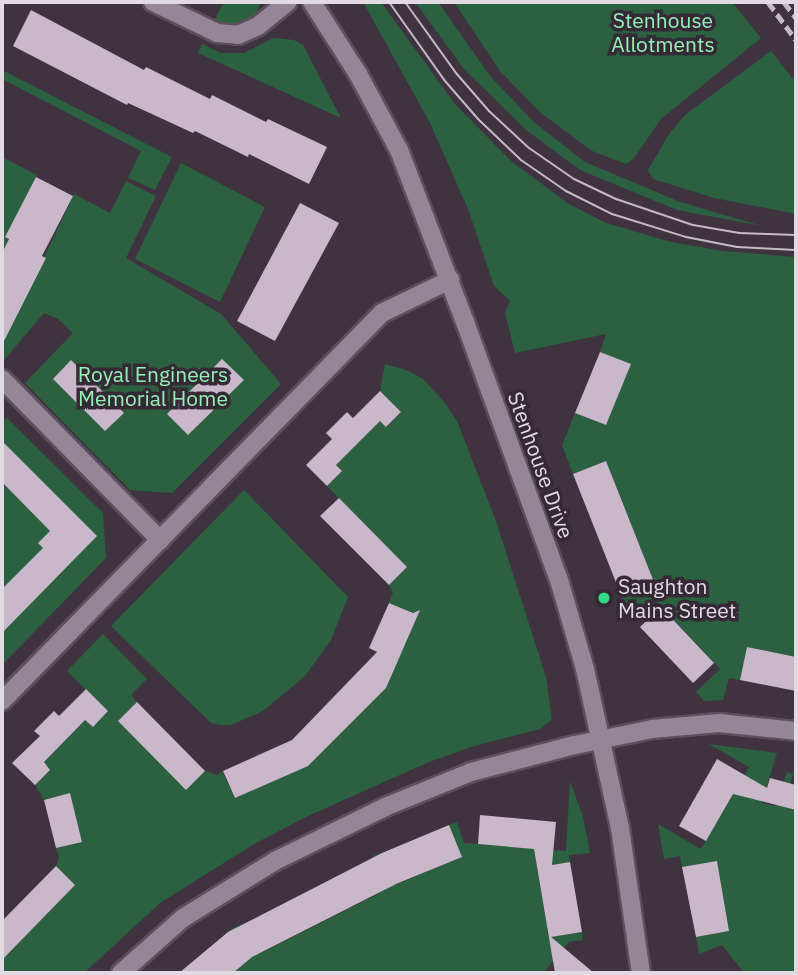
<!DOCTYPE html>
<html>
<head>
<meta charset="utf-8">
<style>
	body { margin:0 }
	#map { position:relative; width:798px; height:975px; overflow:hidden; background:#3f3340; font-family:"IBM Plex Sans",sans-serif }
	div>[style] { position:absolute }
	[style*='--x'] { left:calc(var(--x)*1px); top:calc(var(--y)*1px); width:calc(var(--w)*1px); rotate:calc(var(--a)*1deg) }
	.green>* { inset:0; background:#2b6140 }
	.building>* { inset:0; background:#c8b8c9 }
	.roads { filter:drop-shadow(2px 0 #5b505c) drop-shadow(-2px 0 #5b505c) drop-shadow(0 2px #5b505c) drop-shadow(0 -2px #5b505c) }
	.minor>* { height:18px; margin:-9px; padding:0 9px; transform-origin:9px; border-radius:9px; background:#948695 }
	.tram>* { height:2px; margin:-1px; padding:0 1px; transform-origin:1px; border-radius:1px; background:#c3bac4 }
	.rail>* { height:5px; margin-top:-2.5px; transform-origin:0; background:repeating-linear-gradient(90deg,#c3bac4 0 10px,transparent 0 15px) }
	.dots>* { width:19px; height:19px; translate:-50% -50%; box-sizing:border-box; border:4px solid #352936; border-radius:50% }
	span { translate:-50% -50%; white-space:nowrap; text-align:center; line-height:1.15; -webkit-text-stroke:7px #352936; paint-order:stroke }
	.park-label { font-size:21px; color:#94f1b5 }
	.street-label { font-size:21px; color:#e2dae3 }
	.poi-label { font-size:21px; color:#e2dae3 }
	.left { translate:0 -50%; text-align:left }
	.frame { position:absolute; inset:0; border:4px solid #e2dae3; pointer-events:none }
</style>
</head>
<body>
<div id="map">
	<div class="green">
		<div style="clip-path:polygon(224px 2px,261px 2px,255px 15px,246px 22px,224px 27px,213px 23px)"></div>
		<div style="clip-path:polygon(363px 2px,381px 2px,455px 104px,511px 161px,569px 204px,606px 223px,671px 242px,723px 251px,796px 257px,796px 657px,747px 647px,740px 680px,729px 678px,723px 700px,704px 701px,696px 692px,720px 669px,654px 599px,629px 615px,621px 595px,654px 582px,606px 461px,573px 474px,562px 445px,575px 413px,606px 425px,630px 365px,600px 352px,606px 334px,515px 353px,505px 313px,510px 301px,494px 286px,468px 209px,430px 123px)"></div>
		<div style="clip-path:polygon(415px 2px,438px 2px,490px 76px,534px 122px,585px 162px,680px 202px,762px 226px,677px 210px,580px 170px,526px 130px,464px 69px)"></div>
		<div style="clip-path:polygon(454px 2px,732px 2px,761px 38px,661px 119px,634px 158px,626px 164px,592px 151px,541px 113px,500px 71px)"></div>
		<div style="clip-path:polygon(273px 38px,294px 40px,303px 45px,341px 118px,198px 53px,202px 44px,221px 53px,244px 53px)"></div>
		<div style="clip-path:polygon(771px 51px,796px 83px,796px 214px,714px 198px,653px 179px,648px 170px,669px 134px,685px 115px)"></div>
		<div style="clip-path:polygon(4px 71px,172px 157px,155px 190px,128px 178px,141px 151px,2px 79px)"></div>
		<div style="clip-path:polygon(4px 158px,37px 175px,6px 237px,9px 239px,2px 252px)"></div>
		<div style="clip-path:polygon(181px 163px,265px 207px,220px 302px,135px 259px)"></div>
		<div style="clip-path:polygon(126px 181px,156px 196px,126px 258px,221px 314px,281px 384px,172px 493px,130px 490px,25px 383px,73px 333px,58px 319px,44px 313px,4px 360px,2px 357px,2px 310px,16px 317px,74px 194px,110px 213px)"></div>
		<div style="clip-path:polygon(385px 364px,409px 371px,423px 379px,445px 403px,457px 421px,496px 521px,546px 677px,552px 719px,540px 729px,471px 747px,429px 762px,308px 816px,254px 844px,160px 903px,84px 973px,2px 973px,2px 949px,8px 954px,75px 885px,56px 866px,59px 857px,56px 848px,82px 841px,70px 794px,44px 800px,35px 785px,50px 770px,44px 762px,85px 720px,93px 727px,108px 711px,67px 671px,103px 634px,147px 679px,131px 695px,137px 702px,118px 721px,186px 789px,205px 771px,217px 775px,222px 771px,235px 798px,309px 765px,386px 688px,417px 615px,389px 603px,393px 592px,389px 585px,407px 567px,327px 486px,342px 471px,336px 465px,380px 421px,387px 427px,401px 413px,380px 391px)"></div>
		<div style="clip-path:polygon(7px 418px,103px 513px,106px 558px,2px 665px,2px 422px)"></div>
		<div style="clip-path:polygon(244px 490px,348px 597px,331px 640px,305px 676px,263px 711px,231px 725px,222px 725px,211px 723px,111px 626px)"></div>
		<div style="clip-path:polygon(709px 744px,777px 753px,762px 803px,776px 806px,787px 772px,793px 774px,783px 806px,796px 810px,796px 973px,744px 973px,722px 945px,699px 954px,696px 937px,729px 931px,717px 862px,682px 867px,680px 856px,664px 859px,658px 824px,701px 849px,749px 767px)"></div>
		<div style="clip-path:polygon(570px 781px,583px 817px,590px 853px,569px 855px,570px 862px,537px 868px,549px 937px,582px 932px,583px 940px,569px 942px,543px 973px,233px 973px,246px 962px,224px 936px,233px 928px,243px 924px,259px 954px,380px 893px,373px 856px,382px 853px,395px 885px,461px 857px,449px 825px,457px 822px,464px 843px,566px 851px)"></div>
	</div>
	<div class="building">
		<div style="clip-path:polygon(31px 10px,144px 70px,146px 67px,210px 99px,212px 95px,266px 122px,268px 119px,327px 147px,309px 184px,249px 154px,248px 157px,195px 131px,193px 133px,128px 103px,127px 105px,13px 46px)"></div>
		<div style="clip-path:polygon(36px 177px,73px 196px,42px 256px,46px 258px,2px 345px,2px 253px,9px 239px,5px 237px)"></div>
		<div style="clip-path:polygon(300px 203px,339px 223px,275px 341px,237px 321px)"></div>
		<div style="clip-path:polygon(600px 352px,631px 364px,606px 425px,575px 413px)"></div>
		<div style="clip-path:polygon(222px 359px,244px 380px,188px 435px,167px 414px)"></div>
		<div style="clip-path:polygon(71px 360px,124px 413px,105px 431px,53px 379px)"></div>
		<div style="clip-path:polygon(380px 391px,401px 412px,386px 427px,380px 421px,336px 465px,342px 471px,327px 486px,306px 465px,332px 439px,326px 433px,347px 412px,353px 418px)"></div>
		<div style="clip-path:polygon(2px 441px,97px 536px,2px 633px,2px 589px,43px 548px,38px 543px,50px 531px,2px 482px)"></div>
		<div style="clip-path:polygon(606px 461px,654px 582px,621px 595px,573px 474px)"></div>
		<div style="clip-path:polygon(339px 498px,407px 567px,389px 585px,320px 516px)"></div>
		<div style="clip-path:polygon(389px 603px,413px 613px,420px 610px,386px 688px,308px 766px,235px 798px,223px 771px,292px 740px,377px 652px,369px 648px)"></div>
		<div style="clip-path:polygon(661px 607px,714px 663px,693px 683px,640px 627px)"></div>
		<div style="clip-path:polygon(747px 647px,796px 657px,796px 691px,740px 680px)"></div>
		<div style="clip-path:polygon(86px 689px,108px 711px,93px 727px,85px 720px,44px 762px,50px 770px,35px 785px,12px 763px,40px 736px,34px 731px,54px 711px,59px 716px)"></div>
		<div style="clip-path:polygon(137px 702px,205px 771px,186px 790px,118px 721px)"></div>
		<div style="clip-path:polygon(717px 759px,767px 788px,770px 778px,796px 785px,796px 810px,733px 794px,706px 841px,679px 826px)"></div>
		<div style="clip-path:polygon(70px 793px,82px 842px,56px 848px,44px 800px)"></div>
		<div style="clip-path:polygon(480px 815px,556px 822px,552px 865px,570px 862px,582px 932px,551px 937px,594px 973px,555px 973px,534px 849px,478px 844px)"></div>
		<div style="clip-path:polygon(449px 825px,462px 857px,396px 884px,252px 957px,233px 973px,179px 973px,228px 932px,382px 853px)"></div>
		<div style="clip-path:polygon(717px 861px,729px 931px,696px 937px,682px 867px)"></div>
		<div style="clip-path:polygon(56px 866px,75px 885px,2px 960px,2px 921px)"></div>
	</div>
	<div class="roads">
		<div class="minor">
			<div style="--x:153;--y:2;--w:71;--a:25.8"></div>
			<div style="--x:217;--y:33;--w:21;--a:5"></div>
			<div style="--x:238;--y:35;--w:22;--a:-24"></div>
			<div style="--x:258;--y:26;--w:38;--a:-39"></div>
			<div style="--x:312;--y:2;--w:85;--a:57.4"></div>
			<div style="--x:358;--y:74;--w:86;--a:61.7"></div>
			<div style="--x:399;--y:150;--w:184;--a:69"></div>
			<div style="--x:465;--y:322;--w:275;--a:70"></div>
			<div style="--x:559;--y:580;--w:93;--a:73.7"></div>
			<div style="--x:585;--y:669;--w:163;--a:77.6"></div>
			<div style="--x:620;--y:828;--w:147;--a:81.8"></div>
			<div style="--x:2;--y:379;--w:226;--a:45.5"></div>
			<div style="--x:2;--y:701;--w:543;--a:-45.6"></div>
			<div style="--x:382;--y:313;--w:76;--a:-25.9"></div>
			<div style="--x:121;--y:973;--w:83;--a:-41.6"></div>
			<div style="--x:183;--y:918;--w:108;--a:-31.8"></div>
			<div style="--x:275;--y:861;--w:123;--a:-26.1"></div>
			<div style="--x:385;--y:807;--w:93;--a:-22.1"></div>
			<div style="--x:471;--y:772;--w:107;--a:-14.6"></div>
			<div style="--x:575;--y:745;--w:79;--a:-11.7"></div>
			<div style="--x:652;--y:729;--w:67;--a:-5.1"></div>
			<div style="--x:719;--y:723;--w:77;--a:5.9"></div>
		</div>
	</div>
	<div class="tram">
		<div style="--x:389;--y:2;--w:97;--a:54.7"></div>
		<div style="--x:445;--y:81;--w:50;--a:49"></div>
		<div style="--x:478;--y:119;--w:59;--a:43.6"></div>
		<div style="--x:521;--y:160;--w:55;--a:34.6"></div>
		<div style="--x:566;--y:191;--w:51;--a:26.6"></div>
		<div style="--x:612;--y:214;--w:77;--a:17.3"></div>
		<div style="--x:686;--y:237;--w:52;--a:11.1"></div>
		<div style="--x:737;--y:247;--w:59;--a:2.9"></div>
		<div style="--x:405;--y:2;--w:87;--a:54.3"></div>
		<div style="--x:456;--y:73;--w:50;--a:49"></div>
		<div style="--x:489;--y:111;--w:54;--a:42.8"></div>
		<div style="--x:529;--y:148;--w:55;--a:34.6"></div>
		<div style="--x:574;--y:179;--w:47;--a:25.5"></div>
		<div style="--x:616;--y:199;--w:81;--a:18.7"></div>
		<div style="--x:693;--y:225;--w:47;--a:9.9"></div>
		<div style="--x:739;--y:233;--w:57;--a:2"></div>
	</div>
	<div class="rail">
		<div style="--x:768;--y:2;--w:47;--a:53.6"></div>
		<div style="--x:784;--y:2;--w:20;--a:53"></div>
	</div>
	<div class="dots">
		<div style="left:604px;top:598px;background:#32d882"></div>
	</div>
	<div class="park-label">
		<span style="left:663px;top:32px">Stenhouse<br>Allotments</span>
		<span style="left:153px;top:386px">Royal Engineers<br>Memorial Home</span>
	</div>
	<div class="street-label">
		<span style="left:541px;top:465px;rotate:70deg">Stenhouse Drive</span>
	</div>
	<div class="poi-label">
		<span class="left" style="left:618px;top:598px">Saughton<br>Mains Street</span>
	</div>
	<div class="frame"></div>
</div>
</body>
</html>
